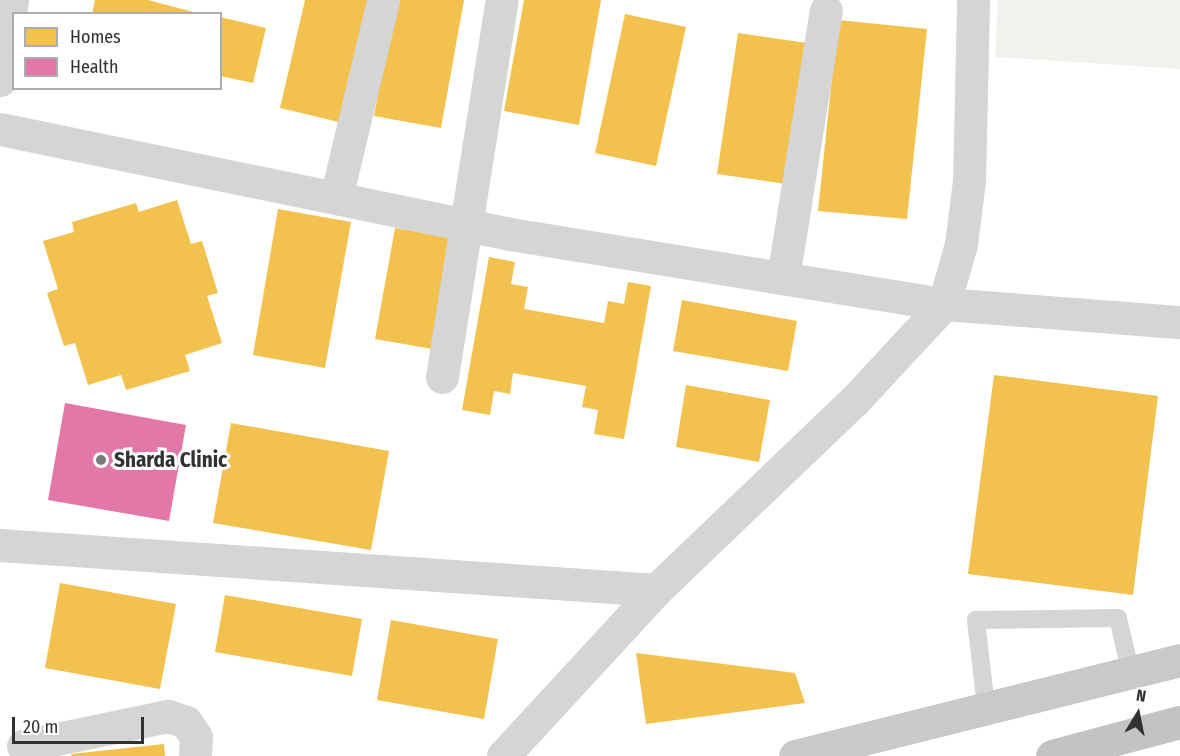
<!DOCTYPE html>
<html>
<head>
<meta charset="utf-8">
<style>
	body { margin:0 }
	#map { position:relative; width:1180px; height:756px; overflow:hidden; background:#fff; font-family:"Fira Sans Condensed",sans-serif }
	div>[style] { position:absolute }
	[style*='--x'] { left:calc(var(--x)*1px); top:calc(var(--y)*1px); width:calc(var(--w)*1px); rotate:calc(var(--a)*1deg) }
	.green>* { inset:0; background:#f0f3ec }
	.homes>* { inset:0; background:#f2c14e }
	.health>* { inset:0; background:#e377a8 }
	.lane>* { height:18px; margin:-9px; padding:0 9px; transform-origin:9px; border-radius:9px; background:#d5d5d5 }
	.street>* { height:33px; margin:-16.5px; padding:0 16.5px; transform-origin:16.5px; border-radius:16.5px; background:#d5d5d5 }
	.primary>* { height:33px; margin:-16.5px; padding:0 16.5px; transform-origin:16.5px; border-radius:16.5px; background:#c9c9c9 }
	.highway>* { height:33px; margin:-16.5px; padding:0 16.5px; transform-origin:16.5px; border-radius:16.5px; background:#c3c3c3 }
	.dots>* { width:16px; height:16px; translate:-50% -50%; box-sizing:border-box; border:3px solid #fff; border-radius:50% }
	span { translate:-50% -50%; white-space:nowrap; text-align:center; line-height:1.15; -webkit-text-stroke:6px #fff; paint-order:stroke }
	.poi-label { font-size:21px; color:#313131; font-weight:700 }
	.left { translate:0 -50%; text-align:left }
	.legend { position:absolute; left:12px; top:12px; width:210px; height:78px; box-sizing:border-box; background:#fff; border:2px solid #adadad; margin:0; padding:8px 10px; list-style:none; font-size:18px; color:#313131 }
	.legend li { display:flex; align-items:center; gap:12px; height:30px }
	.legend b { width:30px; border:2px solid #adadad }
	.north { position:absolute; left:1108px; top:684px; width:60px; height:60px; -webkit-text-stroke:4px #fff; paint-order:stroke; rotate:10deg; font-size:16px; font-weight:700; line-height:24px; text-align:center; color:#313131 }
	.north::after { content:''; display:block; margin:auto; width:21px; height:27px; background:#313131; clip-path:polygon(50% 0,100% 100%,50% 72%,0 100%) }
	.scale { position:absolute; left:12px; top:717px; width:132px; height:27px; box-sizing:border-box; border:3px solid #313131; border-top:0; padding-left:8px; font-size:18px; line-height:21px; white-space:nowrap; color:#313131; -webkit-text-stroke:4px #fff; paint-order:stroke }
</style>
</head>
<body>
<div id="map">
	<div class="green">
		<div style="clip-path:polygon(998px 0,1180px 0,1180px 69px,995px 57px)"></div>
	</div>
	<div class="homes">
		<div style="clip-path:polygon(95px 0,148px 0,201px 14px,92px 14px)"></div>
		<div style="clip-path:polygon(305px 0,372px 0,343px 123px,280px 108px)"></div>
		<div style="clip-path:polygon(395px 0,464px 0,441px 128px,374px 116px)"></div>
		<div style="clip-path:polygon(524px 0,601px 0,579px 125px,504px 111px)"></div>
		<div style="clip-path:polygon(625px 14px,686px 27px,656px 166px,595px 153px)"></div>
		<div style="clip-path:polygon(220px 17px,266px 28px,253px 83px,220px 76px)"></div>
		<div style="clip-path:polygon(838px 20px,927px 29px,907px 219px,818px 211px)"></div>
		<div style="clip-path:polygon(738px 33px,807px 43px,786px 184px,717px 174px)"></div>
		<div style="clip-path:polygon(177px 200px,191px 244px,202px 241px,218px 293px,207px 296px,222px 343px,185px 355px,190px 371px,126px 390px,121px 375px,88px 385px,75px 343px,64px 346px,47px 293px,58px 289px,43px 241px,74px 232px,72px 222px,136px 203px,139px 212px)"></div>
		<div style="clip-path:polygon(278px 209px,351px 222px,325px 368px,253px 355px)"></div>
		<div style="clip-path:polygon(395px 228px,458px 239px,438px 350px,375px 339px)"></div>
		<div style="clip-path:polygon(489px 257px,515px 262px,511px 284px,528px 287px,524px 309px,604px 323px,608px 301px,624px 304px,628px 282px,651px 286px,624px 439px,594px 434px,598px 410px,582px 407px,586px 386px,513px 373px,510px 394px,494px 391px,490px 415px,462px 410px)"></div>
		<div style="clip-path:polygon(682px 300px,797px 321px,788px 371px,673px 351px)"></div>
		<div style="clip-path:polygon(994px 375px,1158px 396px,1133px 595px,968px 574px)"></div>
		<div style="clip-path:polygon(686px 385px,770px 400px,759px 462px,676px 447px)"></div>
		<div style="clip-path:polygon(231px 423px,389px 451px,371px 550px,213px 523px)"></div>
		<div style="clip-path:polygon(60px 583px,176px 604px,160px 689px,45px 668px)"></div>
		<div style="clip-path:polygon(225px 595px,362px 619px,352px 676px,215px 652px)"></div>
		<div style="clip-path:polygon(391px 620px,498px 639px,484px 719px,377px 700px)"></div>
		<div style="clip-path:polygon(636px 653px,795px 673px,805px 703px,646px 724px)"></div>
		<div style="clip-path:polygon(164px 744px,165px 756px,72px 756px,71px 754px)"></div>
	</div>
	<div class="health">
		<div style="clip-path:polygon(65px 403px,186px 425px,169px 521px,48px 500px)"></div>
	</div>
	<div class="lane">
		<div style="--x:986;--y:707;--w:88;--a:-96.6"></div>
		<div style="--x:976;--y:620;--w:142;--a:-0.8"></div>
		<div style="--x:1118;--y:618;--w:53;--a:77"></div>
	</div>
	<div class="street">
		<div style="--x:0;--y:80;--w:81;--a:-81.5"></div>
		<div style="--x:0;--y:129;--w:521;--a:11.63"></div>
		<div style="--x:510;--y:234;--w:440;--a:9.2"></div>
		<div style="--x:944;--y:304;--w:237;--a:4.4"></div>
		<div style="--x:336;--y:198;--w:204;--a:-76.6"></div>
		<div style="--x:783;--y:278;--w:271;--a:-80.9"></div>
		<div style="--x:442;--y:377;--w:382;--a:-81"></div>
		<div style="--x:0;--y:545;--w:658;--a:3.92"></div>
		<div style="--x:23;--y:746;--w:148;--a:-11.7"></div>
		<div style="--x:168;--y:716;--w:19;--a:18"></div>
		<div style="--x:186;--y:722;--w:18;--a:56"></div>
		<div style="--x:196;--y:737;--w:19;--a:93"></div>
		<div style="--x:503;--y:756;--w:226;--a:-47.3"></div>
		<div style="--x:656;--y:590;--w:274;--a:-43.7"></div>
		<div style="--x:854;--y:401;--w:132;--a:-47.1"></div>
		<div style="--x:944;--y:304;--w:62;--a:-74.2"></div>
		<div style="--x:961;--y:244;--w:64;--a:-82.8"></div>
		<div style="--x:969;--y:181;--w:181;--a:-88.7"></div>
	</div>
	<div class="primary">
		<div style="--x:795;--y:756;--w:397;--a:-14"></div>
	</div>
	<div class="highway">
		<div style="--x:1052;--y:756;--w:132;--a:-14.9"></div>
	</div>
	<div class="dots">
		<div style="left:101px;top:460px;background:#797979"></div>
	</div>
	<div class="poi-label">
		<span class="left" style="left:114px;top:460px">Sharda Clinic</span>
	</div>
	<ul class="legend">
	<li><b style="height:16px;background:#f2c14e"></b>Homes</li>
	<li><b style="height:16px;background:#e377a8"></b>Health</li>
	</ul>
	<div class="north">N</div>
	<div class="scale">20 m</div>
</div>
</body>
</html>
